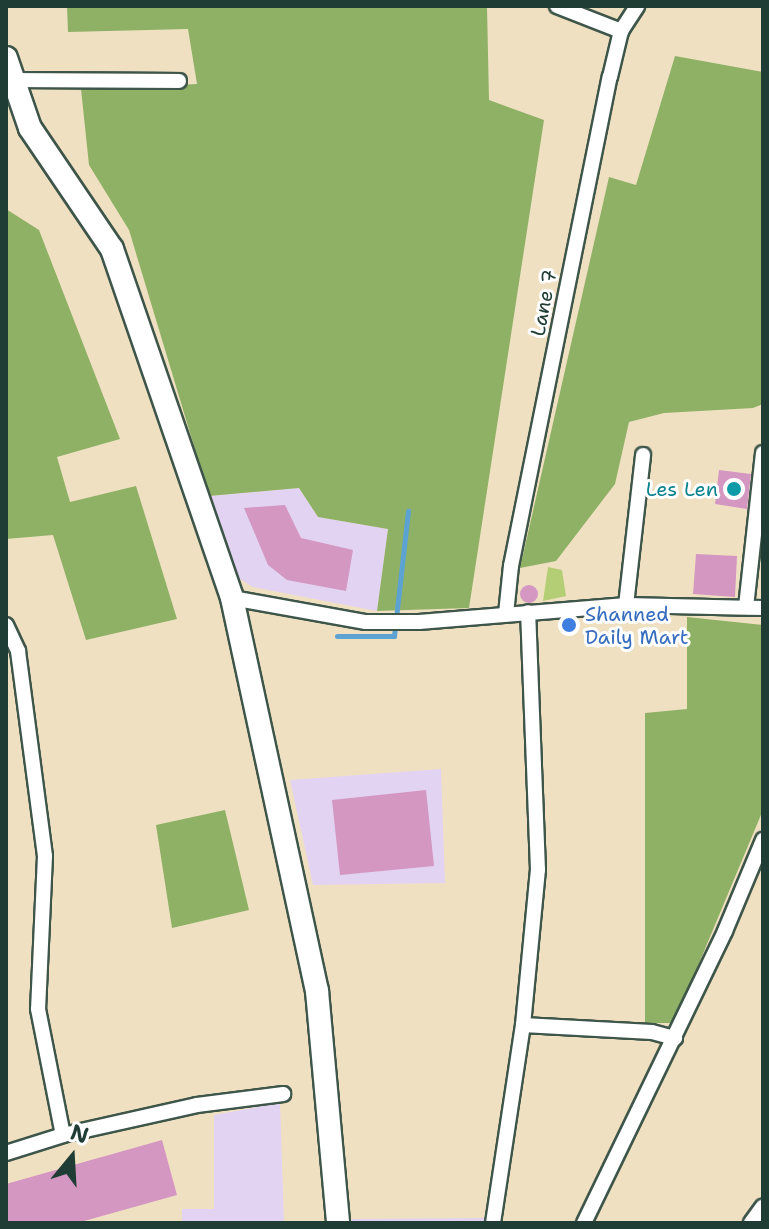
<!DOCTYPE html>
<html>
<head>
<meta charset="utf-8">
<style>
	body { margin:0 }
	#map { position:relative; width:769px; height:1229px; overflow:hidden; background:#f0e0c2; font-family:"Shantell Sans",sans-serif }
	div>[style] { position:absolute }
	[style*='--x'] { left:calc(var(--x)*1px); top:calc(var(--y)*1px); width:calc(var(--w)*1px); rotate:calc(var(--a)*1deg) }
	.built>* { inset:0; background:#e3d3f2 }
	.green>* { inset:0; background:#b3ce74 }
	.forest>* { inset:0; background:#8eb166 }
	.stream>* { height:5px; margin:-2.5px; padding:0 2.5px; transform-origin:2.5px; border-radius:2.5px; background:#5ca3d3 }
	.building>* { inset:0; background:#d397c1 }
	.round { border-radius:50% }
	.roads { filter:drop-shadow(2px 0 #3e5549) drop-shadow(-2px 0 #3e5549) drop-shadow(0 2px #3e5549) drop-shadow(0 -2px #3e5549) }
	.minor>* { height:14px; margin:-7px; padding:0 7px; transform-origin:7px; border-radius:7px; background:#fff }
	.tertiary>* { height:16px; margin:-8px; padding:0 8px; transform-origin:8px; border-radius:8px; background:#fff }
	.trunk>* { height:22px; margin:-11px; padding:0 11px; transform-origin:11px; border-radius:11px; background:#fff }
	.dots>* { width:22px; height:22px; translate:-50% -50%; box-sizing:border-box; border:4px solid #fff; border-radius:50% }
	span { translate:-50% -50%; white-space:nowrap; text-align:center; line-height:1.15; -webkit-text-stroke:6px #fff; paint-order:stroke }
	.street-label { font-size:20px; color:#1f3d34 }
	.culture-label { font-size:20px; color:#0d838f }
	.right { translate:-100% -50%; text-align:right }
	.shop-label { font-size:20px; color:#366cbe }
	.left { translate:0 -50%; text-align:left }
	.frame { position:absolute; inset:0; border:8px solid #1f3d34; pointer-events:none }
	.north { position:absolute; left:32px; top:1117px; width:80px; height:80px; -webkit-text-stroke:6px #fff; paint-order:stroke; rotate:18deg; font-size:22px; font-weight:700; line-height:32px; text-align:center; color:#1f3d34 }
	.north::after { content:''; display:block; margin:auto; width:28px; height:36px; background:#1f3d34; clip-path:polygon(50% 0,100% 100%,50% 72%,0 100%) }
</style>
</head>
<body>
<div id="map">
	<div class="built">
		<div style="clip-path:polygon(299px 488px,318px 517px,388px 529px,377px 611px,253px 587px,237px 577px,209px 496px)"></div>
		<div style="clip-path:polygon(441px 769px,445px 883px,313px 885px,290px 780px)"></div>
		<div style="clip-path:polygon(280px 1103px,284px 1223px,182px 1223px,182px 1209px,214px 1209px,214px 1115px)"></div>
		<div style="clip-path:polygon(486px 1218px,486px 1223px,351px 1223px,352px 1219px)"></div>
	</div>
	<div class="green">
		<div style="clip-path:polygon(548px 567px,562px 570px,566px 596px,543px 601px)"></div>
	</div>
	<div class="forest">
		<div style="clip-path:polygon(67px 6px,487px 6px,489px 100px,544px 120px,469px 608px,377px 611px,388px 529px,318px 517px,299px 488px,209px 496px,129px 230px,89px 165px,81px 89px,197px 84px,188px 29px,68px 32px)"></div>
		<div style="clip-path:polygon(675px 56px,763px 72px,763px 404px,753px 408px,664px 413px,629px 422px,615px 484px,556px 561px,520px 568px,609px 177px,636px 185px)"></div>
		<div style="clip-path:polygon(6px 209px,39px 230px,120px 439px,57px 457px,70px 502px,136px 486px,177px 619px,86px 640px,53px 535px,6px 539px)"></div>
		<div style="clip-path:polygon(687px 617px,763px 625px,763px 810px,674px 1023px,645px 1023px,645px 713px,687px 709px)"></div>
		<div style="clip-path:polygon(225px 810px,249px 910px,172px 928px,156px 825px)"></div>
	</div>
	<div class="stream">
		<div style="--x:337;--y:636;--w:57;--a:0"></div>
		<div style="--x:394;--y:636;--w:126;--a:-83.6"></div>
	</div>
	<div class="building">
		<div style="clip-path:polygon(719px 470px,751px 474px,747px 509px,715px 504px)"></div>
		<div style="clip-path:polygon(285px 505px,301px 538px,353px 550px,346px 591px,287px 580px,268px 565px,244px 508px)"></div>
		<div style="clip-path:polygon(696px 554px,737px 556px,735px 597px,693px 594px)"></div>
		<div class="round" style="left:520px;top:585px;width:18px;height:18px"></div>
		<div style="clip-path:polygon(426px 790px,434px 866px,340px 875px,332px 800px)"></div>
		<div style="clip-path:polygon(162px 1140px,177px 1195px,77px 1223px,6px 1223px,6px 1184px)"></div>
	</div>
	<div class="roads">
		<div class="minor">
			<div style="--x:557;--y:6;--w:69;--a:21.3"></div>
			<div style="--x:14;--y:80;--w:165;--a:0.3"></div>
			<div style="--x:232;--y:598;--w:136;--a:10.2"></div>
			<div style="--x:366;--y:622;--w:53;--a:0"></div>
			<div style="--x:419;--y:622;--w:208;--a:-4.7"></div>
			<div style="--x:626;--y:605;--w:137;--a:1.3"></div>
			<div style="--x:626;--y:605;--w:151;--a:-83.5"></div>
			<div style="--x:746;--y:607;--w:155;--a:-83.7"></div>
			<div style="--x:506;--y:614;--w:48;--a:-84.1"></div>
			<div style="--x:511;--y:566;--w:499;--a:-78.6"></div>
			<div style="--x:610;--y:77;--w:47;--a:-76.6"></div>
			<div style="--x:621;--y:31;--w:30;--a:-57"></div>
			<div style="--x:6;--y:625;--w:29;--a:65"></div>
			<div style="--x:18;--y:651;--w:207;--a:82.5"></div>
			<div style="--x:45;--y:856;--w:153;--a:92.6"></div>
			<div style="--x:38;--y:1009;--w:128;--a:78.8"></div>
			<div style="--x:523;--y:1025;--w:129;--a:3.1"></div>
			<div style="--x:652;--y:1032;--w:24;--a:15"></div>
			<div style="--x:6;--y:1153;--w:60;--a:-17.5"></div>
			<div style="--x:63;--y:1135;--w:137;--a:-12.6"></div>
			<div style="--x:197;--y:1105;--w:87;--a:-7.3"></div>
			<div style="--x:493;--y:1223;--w:200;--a:-81.4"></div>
			<div style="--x:523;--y:1025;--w:156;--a:-84.5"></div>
			<div style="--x:538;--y:870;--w:258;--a:-92.2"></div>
			<div style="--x:584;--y:1223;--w:324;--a:-64.2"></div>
			<div style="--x:725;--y:931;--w:99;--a:-67.3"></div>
		</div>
		<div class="tertiary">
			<div style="--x:752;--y:1223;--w:19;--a:-54"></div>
		</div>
		<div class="trunk">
			<div style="--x:6;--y:58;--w:74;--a:71.1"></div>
			<div style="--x:30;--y:128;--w:146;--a:55.9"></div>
			<div style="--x:112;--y:249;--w:369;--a:71"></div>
			<div style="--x:232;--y:598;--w:402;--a:77.8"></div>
			<div style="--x:317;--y:991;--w:233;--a:84.8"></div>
		</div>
	</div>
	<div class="dots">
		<div style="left:734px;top:489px;background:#0f9aa8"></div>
		<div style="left:569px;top:625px;background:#3f7fe0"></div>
	</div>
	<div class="street-label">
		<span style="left:544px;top:303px;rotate:-79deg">Lane 7</span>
	</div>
	<div class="culture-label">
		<span class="right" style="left:718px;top:489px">Les Len</span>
	</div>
	<div class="shop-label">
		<span class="left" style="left:585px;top:626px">Shanned<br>Daily Mart</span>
	</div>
	<div class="frame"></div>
	<div class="north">N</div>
</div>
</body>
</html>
